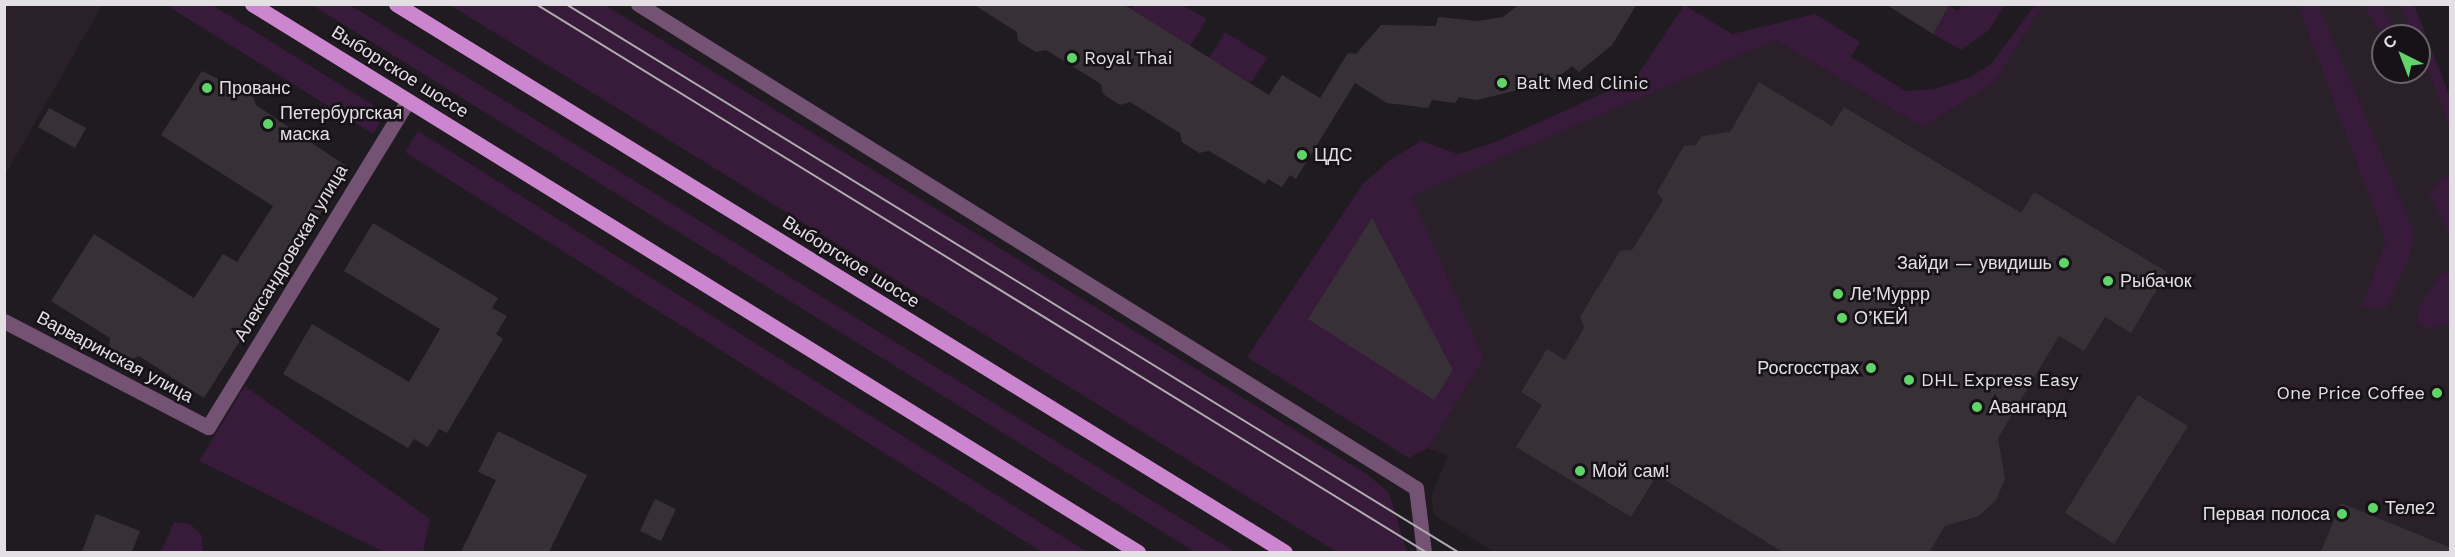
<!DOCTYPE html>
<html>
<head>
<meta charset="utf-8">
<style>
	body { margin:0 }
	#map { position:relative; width:2455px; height:557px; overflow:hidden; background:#201b20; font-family:"Work Sans",sans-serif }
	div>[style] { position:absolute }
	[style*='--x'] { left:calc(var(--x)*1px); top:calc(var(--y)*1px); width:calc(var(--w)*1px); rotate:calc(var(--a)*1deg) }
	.built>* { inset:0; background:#2a202a }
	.green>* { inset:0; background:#381a3b }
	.building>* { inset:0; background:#373137 }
	.minor>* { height:15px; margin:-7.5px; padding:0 7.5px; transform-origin:7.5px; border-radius:7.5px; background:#735274 }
	.primary>* { height:15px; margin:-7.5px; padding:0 7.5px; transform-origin:7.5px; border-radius:7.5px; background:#cb86cf }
	.tram>* { height:1.5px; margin:-0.75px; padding:0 0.75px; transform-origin:0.75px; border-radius:0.75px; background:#afacaf }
	.dots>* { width:16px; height:16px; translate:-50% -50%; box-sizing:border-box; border:3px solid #171217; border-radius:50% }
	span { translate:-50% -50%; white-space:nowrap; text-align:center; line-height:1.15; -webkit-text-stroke:5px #171217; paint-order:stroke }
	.poi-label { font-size:18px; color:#e3e0e3 }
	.left { translate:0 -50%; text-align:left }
	.right { translate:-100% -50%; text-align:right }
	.street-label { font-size:18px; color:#e3e0e3 }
	.frame { position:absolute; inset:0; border:6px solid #e3e0e3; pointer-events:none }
	.north { position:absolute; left:2371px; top:24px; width:60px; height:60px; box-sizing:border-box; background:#171217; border:2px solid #696469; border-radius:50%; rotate:318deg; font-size:16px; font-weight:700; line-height:24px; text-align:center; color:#e3e0e3 }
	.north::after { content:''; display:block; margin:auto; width:21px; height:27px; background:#61d469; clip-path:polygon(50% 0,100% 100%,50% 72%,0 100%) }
</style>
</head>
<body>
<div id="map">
	<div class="built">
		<div style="clip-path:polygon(5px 4px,102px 5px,5px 175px,4px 5px)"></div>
		<div style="clip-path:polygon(2043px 5px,2400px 5px,2414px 36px,2383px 36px,2383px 72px,2419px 72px,2419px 49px,2450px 128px,2450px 552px,1494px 552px,1434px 515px,1431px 497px,1448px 456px,1428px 448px,1484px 359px,1410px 196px,1776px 40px,1922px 127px,1994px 83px)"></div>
	</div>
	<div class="green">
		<div style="clip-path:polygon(166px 5px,212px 5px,386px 113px,373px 134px)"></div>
		<div style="clip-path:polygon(312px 5px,350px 5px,1235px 552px,1195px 552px)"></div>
		<div style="clip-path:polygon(450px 5px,605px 5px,1368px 475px,1389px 493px,1407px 552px,1337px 552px)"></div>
		<div style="clip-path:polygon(1134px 5px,1182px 5px,1207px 19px,1190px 46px,1131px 10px)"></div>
		<div style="clip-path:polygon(1684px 5px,1732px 34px,1815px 14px,1860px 42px,1851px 57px,1905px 91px,1935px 89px,1971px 77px,1992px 63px,2035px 5px,2043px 5px,1994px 83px,1922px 127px,1776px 40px,1411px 196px,1484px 359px,1428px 448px,1409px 458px,1247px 357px,1363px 184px,1390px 160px,1421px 141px,1458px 154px,1493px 143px,1635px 79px)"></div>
		<div style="clip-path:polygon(1962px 5px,2005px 5px,1988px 31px,1961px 50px,1933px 34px,1949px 6px,1958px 11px)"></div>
		<div style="clip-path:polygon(2298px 5px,2318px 5px,2414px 232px,2410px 256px,2386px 308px,2362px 307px,2386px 241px)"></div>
		<div style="clip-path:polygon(2362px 5px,2382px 6px,2398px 35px,2384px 36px)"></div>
		<div style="clip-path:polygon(2400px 5px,2414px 5px,2450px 97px,2450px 128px,2419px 49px,2419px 36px,2414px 36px)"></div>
		<div style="clip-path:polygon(1225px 32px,1267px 58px,1251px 83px,1209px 58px)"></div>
		<div style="clip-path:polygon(418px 131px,1087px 552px,1042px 552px,405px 152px)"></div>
		<div style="clip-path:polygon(2444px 177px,2450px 178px,2449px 234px,2428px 192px)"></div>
		<div style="clip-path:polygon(2443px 272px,2450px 275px,2450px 323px,2430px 329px,2417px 322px,2418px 308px)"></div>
		<div style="clip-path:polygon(245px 386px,430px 519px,423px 552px,384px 552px,199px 461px)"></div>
		<div style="clip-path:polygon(174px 522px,190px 524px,202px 536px,203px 552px,161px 552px)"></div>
	</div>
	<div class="building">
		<div style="clip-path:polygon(973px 4px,1123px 4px,1269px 95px,1282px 75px,1320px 98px,1348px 53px,1356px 54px,1381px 25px,1436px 26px,1438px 17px,1478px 21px,1503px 17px,1519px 4px,1637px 4px,1612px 45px,1579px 72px,1572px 66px,1555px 80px,1546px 75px,1534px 86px,1477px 100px,1459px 97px,1455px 103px,1432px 100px,1428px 108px,1387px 103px,1355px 83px,1296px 179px,1290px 175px,1282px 187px,1268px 179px,1265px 184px,1209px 151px,1199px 153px,1182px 142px,1180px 133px,1130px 102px,1120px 105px,1103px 94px,1101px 84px,1046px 50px,1036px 52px,1018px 41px,1017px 32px)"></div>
		<div style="clip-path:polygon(1885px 4px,1950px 4px,1933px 34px)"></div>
		<div style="clip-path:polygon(202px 71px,253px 96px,256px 105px,349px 168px,204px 398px,139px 356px,130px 360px,109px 348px,110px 338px,51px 301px,94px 234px,194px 298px,223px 254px,237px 262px,273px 206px,161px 135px)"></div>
		<div style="clip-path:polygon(1759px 82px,1832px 126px,1844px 107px,2021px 213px,2034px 192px,2167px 272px,2131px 333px,2105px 317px,2084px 351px,2059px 336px,1998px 438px,2005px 479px,1996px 500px,1979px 516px,1945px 526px,1929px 552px,1783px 552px,1657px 475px,1631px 517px,1516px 447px,1542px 405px,1521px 392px,1547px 349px,1565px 360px,1584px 328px,1580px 317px,1620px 251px,1632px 250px,1663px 200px,1657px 192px,1684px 146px,1696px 145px,1702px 136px,1730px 132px)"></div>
		<div style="clip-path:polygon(49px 108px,86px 128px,75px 148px,38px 127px)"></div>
		<div style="clip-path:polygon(1372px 218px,1453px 370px,1434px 400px,1308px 319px)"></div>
		<div style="clip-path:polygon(373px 223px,498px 298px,492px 308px,507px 316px,496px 334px,503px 339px,447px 433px,439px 429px,428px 447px,414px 439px,408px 448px,283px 374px,312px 324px,409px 382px,440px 329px,344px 271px)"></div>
		<div style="clip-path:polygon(2138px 395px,2188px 426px,2114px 544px,2065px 513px)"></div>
		<div style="clip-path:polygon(498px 431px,587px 475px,549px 552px,461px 552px,496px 480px,478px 472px)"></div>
		<div style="clip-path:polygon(655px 499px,676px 509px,661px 541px,640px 531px)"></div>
		<div style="clip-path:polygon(2341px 503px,2451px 548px,2451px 552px,2321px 552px)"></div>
		<div style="clip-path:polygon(96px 514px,140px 531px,132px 552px,82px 552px)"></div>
	</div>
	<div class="minor">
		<div style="--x:638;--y:4;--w:916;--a:31.89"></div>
		<div style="--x:1416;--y:488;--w:64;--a:82.9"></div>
		<div style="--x:4;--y:321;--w:230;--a:27.5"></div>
		<div style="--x:208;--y:427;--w:383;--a:-58.5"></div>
	</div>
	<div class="primary">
		<div style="--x:252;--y:4;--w:1042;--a:31.74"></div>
		<div style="--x:396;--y:4;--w:1044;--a:31.65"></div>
	</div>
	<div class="tram">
		<div style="--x:536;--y:4;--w:1045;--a:31.62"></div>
		<div style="--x:566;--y:4;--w:1047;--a:31.56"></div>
	</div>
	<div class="dots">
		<div style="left:1072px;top:58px;background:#61d469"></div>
		<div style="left:1502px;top:83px;background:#61d469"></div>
		<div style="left:207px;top:88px;background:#61d469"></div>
		<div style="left:268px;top:124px;background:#61d469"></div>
		<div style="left:1302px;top:155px;background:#61d469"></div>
		<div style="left:2064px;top:263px;background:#61d469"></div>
		<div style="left:2108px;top:281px;background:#61d469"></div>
		<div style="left:1838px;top:294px;background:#61d469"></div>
		<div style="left:1842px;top:318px;background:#61d469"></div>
		<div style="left:1871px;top:368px;background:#61d469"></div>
		<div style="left:1909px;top:380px;background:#61d469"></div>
		<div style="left:2437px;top:393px;background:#61d469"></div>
		<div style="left:1977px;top:407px;background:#61d469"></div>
		<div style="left:1580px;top:471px;background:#61d469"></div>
		<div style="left:2373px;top:508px;background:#61d469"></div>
		<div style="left:2342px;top:514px;background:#61d469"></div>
	</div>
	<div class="poi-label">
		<span class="left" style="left:1084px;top:58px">Royal Thai</span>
		<span class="left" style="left:1516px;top:83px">Balt Med Clinic</span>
		<span class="left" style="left:219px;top:88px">Прованс</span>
		<span class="left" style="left:280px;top:124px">Петербургская<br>маска</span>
		<span class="left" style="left:1314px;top:155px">ЦДС</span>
		<span class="right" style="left:2052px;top:263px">Зайди — увидишь</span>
		<span class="left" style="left:2120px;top:281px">Рыбачок</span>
		<span class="left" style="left:1850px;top:294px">Ле'Муррр</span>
		<span class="left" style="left:1854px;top:318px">О’КЕЙ</span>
		<span class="right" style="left:1859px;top:368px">Росгосстрах</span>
		<span class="left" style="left:1921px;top:380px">DHL Express Easy</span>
		<span class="right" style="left:2425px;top:393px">One Price Coffee</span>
		<span class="left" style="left:1989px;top:407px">Авангард</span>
		<span class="left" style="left:1592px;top:471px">Мой сам!</span>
		<span class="left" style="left:2385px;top:508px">Теле2</span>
		<span class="right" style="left:2330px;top:514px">Первая полоса</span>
	</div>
	<div class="street-label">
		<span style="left:400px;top:72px;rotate:32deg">Выборгское шоссе</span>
		<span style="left:291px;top:253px;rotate:-59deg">Александровская улица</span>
		<span style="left:851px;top:262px;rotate:32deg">Выборгское шоссе</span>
		<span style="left:115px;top:357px;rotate:28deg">Варваринская улица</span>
	</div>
	<div class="frame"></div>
	<div class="north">С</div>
</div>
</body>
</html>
